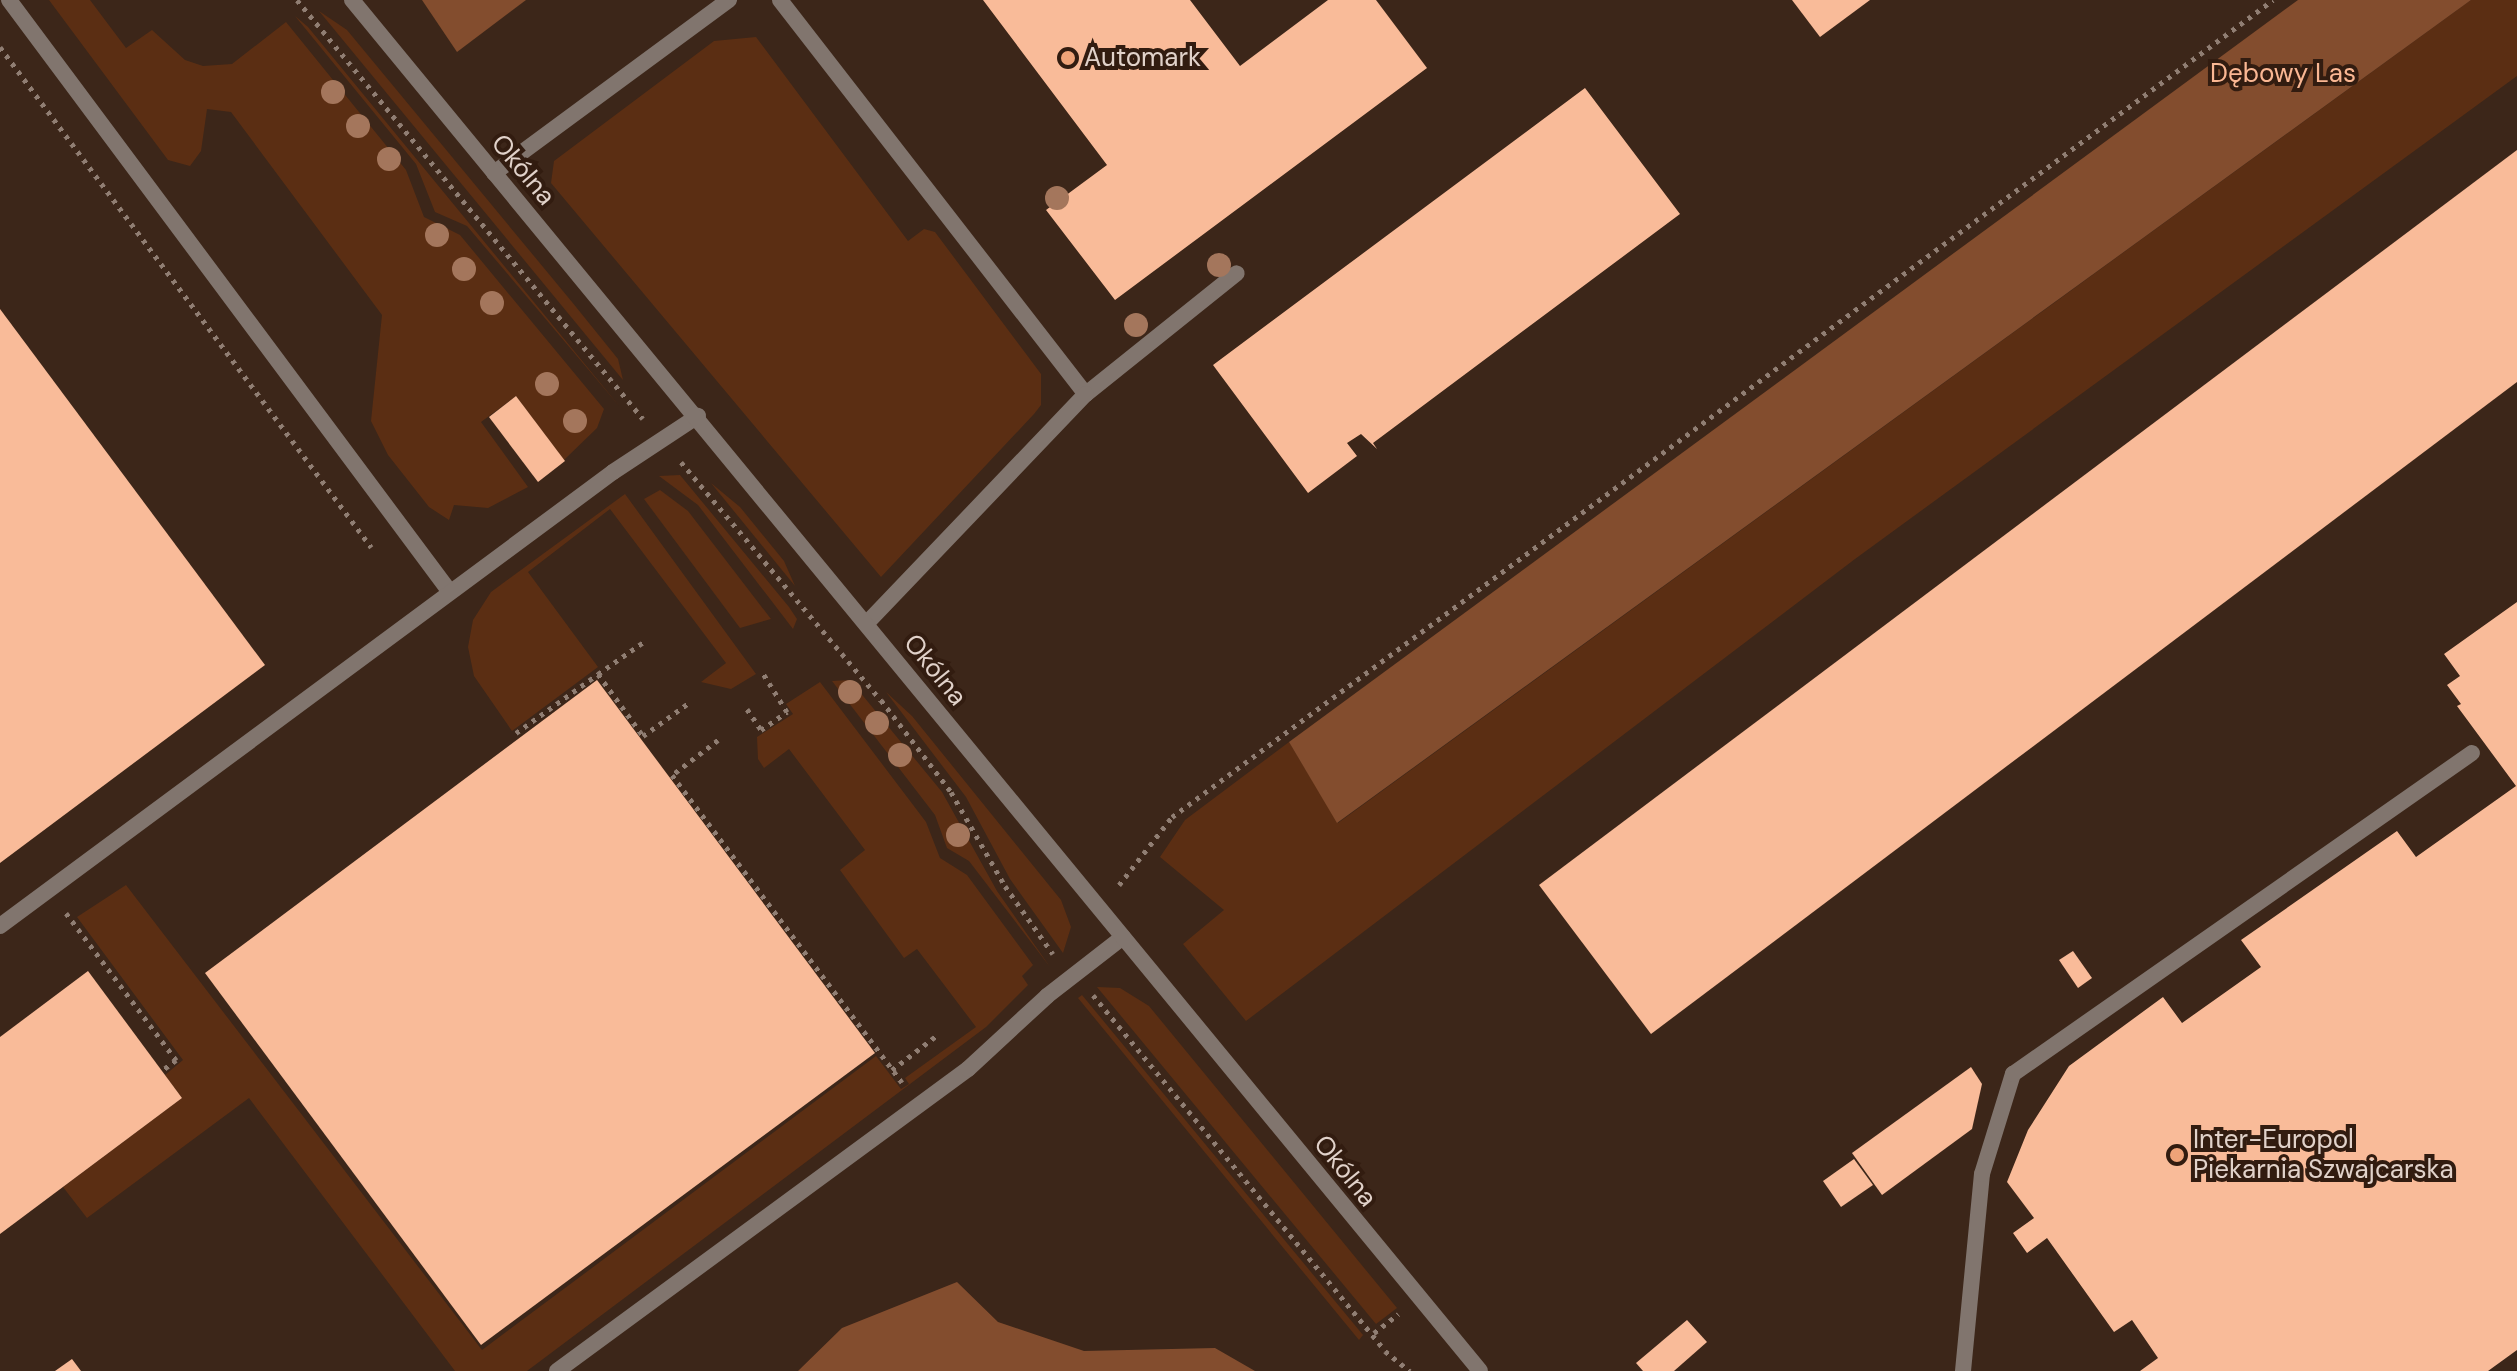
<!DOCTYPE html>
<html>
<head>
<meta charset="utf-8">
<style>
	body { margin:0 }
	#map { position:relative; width:2517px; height:1371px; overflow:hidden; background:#3c2619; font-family:"DM Sans",sans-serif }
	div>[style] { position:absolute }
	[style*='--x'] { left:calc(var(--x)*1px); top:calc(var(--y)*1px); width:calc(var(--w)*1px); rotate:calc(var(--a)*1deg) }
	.green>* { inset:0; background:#5b2e13 }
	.forest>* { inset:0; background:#834d2e }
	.building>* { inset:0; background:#f9bb99 }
	.path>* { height:5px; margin-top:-2.5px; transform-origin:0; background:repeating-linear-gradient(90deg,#907e73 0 4px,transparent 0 10px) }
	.service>* { height:16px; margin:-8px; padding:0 8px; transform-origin:8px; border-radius:8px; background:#81756e }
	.minor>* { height:16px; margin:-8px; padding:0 8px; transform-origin:8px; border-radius:8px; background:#81756e }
	.trees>* { width:24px; height:24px; margin:-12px; border-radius:50%; background:#a4765c }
	.dots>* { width:22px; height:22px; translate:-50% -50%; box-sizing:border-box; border:4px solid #321c10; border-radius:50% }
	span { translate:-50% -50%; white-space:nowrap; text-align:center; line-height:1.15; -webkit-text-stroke:8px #321c10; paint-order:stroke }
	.poi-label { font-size:26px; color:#e1d2ca }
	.left { translate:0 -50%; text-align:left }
	.park-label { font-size:26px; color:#fab793 }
	.street-label { font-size:26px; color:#e1d2ca }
</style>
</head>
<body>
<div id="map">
	<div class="green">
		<div style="clip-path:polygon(49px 0,90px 0,126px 48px,152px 30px,185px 60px,203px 66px,232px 64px,286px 22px,406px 170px,424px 217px,460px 235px,604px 409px,597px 428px,564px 460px,516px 396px,481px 422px,528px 487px,488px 508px,454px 505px,449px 520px,429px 507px,388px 455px,371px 421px,382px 315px,231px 112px,207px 109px,201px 151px,190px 166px,168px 160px)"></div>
		<div style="clip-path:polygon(2471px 0,2517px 0,2517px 76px,1855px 559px,1246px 1021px,1183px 944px,1224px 910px,1160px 857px,1185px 820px,1289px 742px,1338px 823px)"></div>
		<div style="clip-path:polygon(319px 11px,347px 30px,572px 302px,618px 359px,623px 380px)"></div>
		<div style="clip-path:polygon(295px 16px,308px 27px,620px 407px,467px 226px,435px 212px,416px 164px)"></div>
		<div style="clip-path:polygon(756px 37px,908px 241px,924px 229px,935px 232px,1041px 374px,1041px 405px,1034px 414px,881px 577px,551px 183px,554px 161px,714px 41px)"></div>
		<div style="clip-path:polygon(680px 475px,789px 607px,797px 619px,793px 629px,698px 505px,659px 476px)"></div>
		<div style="clip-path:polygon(711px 483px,740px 507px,784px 561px,795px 586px)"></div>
		<div style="clip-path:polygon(660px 490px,688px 511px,771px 619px,740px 628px,644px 499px)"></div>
		<div style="clip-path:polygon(625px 494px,756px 674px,731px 689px,701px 682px,726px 663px,610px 509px,528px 572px,598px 667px,512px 731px,474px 676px,468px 647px,473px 620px,491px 592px)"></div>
		<div style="clip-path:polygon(850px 680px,942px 792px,997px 891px,1050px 967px,969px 861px,947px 848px,935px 815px,832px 681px)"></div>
		<div style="clip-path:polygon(820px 682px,926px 822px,940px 858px,967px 875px,1033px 965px,1022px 976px,1028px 985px,986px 1027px,527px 1371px,455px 1371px,249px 1098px,87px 1218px,63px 1187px,182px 1098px,165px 1075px,183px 1060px,77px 917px,126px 885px,482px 1350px,876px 1056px,901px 1089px,909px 1084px,905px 1078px,976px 1027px,917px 949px,904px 958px,840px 870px,865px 850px,789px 749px,764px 768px,758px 759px,757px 737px,793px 714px,786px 704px)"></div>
		<div style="clip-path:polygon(886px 692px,912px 716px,1061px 900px,1071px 927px,1063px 953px,1010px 879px,966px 797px)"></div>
		<div style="clip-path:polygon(1097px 987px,1120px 988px,1149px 1006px,1397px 1308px,1376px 1324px)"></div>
		<div style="clip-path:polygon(1082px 995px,1363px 1335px,1359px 1340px,1078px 998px)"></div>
	</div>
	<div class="forest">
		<div style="clip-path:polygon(422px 0,526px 0,457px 52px)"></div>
		<div style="clip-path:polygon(2298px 0,2471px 0,1337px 823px,1289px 742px)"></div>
		<div style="clip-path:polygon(957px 1282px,998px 1322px,1084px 1351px,1215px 1348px,1255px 1371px,798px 1371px,842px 1328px)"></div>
	</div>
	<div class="building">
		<div style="clip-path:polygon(983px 0,1190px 0,1240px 66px,1328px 0,1376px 0,1427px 68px,1115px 300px,1046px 210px,1107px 165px)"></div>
		<div style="clip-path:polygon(1792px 0,1870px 0,1820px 37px)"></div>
		<div style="clip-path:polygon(1585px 88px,1680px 214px,1373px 443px,1377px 449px,1361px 434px,1347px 443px,1357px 456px,1308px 493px,1213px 365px)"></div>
		<div style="clip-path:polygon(2517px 150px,2517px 382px,1651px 1034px,1539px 885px)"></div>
		<div style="clip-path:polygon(0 309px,265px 665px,0 863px)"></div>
		<div style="clip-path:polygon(516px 396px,565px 461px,538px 482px,489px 417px)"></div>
		<div style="clip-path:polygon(2517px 602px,2517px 1350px,2488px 1371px,2140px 1371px,2158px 1358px,2132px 1320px,2114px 1332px,2047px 1238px,2027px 1253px,2013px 1233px,2034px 1218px,2007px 1182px,2028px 1130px,2069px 1066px,2163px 997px,2182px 1023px,2261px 967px,2241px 940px,2397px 831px,2416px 857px,2516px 786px,2457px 706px,2461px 704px,2447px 685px,2460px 676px,2444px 654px)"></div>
		<div style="clip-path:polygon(597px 680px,875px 1053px,481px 1345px,205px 973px)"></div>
		<div style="clip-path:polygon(2073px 951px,2092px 978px,2078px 988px,2059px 960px)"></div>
		<div style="clip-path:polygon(88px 971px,182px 1098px,0 1234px,0 1037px)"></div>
		<div style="clip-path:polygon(1971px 1067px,1982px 1084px,1972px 1129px,1882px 1195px,1852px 1153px)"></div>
		<div style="clip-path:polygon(1854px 1159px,1873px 1185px,1841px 1207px,1823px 1181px)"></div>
		<div style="clip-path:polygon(1687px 1320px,1707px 1342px,1674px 1371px,1643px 1371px,1636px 1363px)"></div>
		<div style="clip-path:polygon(72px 1359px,81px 1371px,55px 1371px)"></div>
	</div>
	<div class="path">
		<div style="--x:297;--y:0;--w:543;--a:50.45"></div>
		<div style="--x:0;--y:47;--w:623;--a:53.42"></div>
		<div style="--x:681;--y:462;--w:311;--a:50"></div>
		<div style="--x:881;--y:700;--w:116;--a:52.7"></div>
		<div style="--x:951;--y:792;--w:108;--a:60.1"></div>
		<div style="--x:1005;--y:886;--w:83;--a:54.8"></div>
		<div style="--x:598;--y:674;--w:57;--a:-35.1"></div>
		<div style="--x:747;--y:709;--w:25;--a:56"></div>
		<div style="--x:761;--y:730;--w:32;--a:-35"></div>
		<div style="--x:787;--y:712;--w:49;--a:-121.8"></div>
		<div style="--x:516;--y:733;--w:101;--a:-35.7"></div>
		<div style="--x:598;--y:674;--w:77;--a:54"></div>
		<div style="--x:643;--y:736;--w:58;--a:-35.9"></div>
		<div style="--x:718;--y:740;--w:58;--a:142.7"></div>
		<div style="--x:672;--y:775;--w:384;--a:53.2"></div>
		<div style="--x:1119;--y:885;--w:86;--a:-52.1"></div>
		<div style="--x:1172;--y:817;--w:1371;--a:-36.58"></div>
		<div style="--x:66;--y:913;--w:184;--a:53.2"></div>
		<div style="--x:176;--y:1060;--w:15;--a:143"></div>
		<div style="--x:1093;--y:995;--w:460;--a:50.6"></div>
		<div style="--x:1385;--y:1351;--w:32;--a:39"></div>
		<div style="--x:892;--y:1070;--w:56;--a:-37.7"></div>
		<div style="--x:1374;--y:1333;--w:31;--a:-38"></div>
	</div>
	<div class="service">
		<div style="--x:9;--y:0;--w:738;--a:53.32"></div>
		<div style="--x:780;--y:0;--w:499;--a:52.2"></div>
		<div style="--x:1086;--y:394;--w:193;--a:-38.7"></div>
		<div style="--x:494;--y:173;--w:292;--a:-36.4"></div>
		<div style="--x:866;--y:624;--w:318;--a:-46.3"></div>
		<div style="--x:0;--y:926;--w:763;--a:-36.52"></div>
		<div style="--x:613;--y:472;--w:102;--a:-33.4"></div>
		<div style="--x:557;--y:1371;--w:510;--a:-36.31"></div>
		<div style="--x:968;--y:1069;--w:108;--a:-42.7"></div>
		<div style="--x:1047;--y:996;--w:96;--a:-37.8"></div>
		<div style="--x:1963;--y:1371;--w:198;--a:-84.5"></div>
		<div style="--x:1982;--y:1174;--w:105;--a:-72.8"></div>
		<div style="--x:2013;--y:1074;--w:560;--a:-34.97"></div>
	</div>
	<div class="minor">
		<div style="--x:352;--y:0;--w:1775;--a:50.55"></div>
	</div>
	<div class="trees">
		<div style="left:333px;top:92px"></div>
		<div style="left:358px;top:126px"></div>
		<div style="left:389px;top:159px"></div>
		<div style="left:1057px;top:198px"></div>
		<div style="left:437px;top:235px"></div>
		<div style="left:1219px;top:265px"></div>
		<div style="left:464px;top:269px"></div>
		<div style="left:492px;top:303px"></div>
		<div style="left:1136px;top:325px"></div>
		<div style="left:547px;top:384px"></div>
		<div style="left:575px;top:421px"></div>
		<div style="left:850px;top:692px"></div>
		<div style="left:877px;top:723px"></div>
		<div style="left:900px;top:755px"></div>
		<div style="left:958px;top:835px"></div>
	</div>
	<div class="dots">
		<div style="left:1068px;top:58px;background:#efa378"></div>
		<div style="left:2177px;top:1155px;background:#efa378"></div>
	</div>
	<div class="poi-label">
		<span class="left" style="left:1084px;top:58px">Automark</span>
		<span class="left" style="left:2193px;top:1155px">Inter-Europol<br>Piekarnia Szwajcarska</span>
	</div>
	<div class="park-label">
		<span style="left:2283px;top:74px">Dębowy Las</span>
	</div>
	<div class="street-label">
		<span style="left:523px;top:170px;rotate:50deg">Okólna</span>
		<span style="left:935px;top:670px;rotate:51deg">Okólna</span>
		<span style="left:1345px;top:1171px;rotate:51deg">Okólna</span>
	</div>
</div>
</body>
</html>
